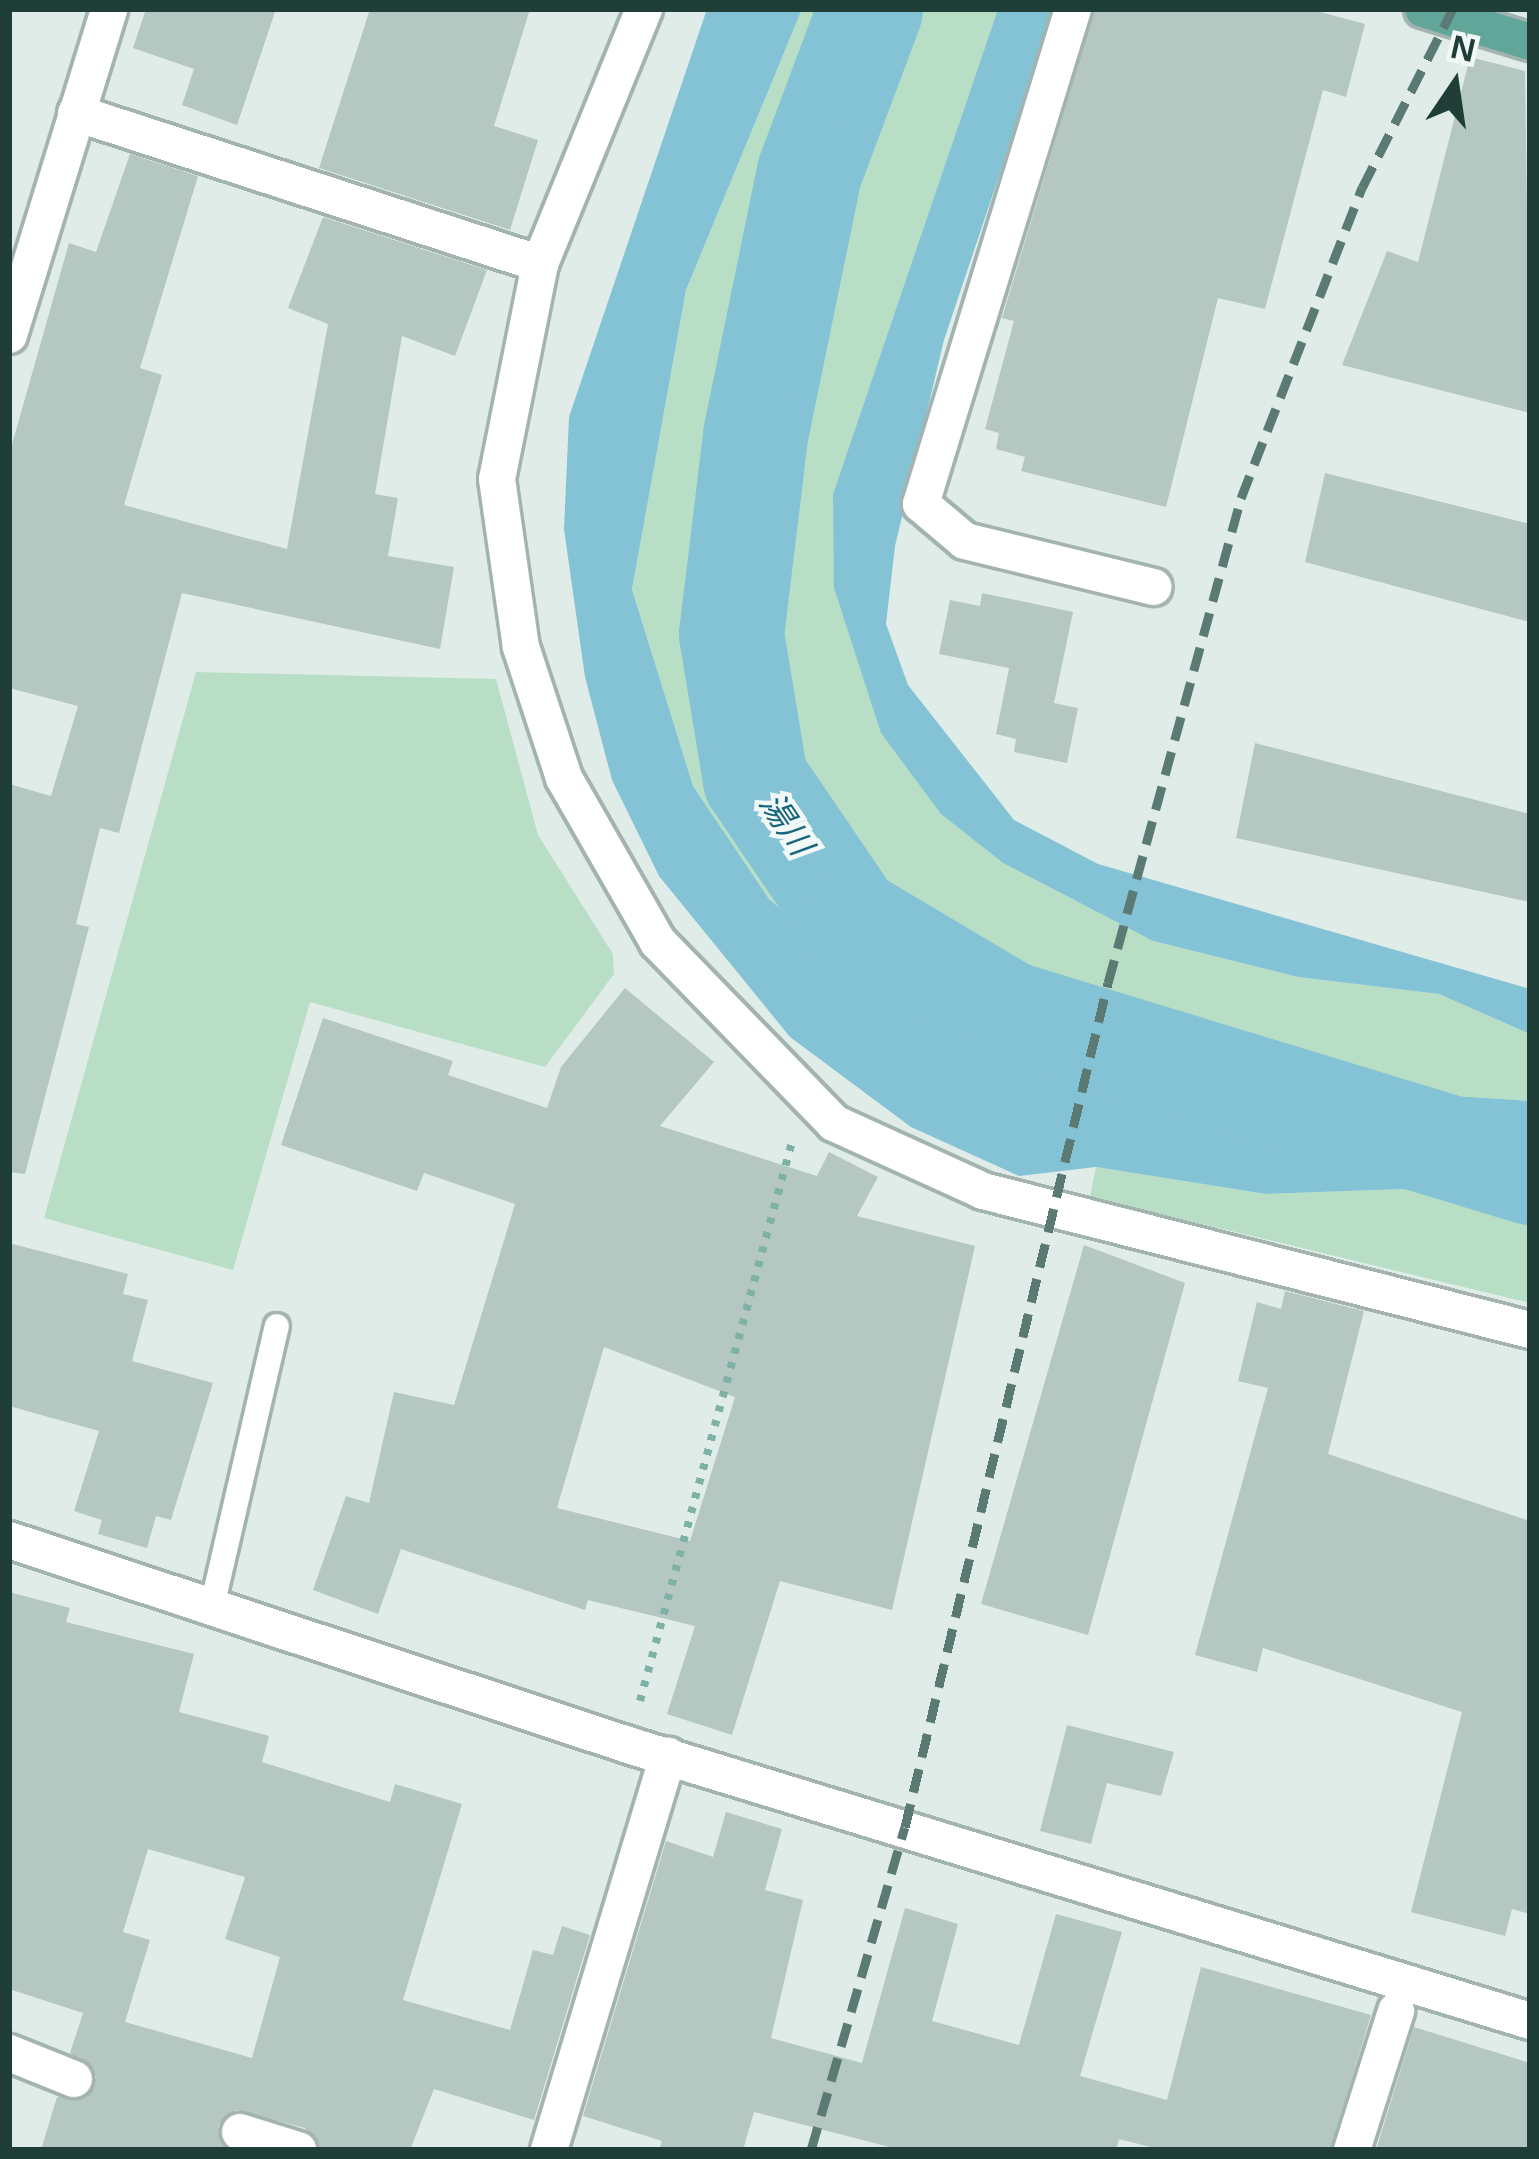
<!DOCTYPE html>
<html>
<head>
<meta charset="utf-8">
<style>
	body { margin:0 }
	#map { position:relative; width:1539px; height:2159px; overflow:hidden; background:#e0ece8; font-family:Arial,"Noto Sans JP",sans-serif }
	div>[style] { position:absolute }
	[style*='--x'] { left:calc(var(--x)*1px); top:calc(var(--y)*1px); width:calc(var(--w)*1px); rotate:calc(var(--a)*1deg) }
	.green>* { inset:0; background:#b8dfc5 }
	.water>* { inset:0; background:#84c3d5 }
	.river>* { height:105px; margin:-52.5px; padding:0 52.5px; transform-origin:52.5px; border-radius:52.5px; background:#84c3d5 }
	.building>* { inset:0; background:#b5c7c1 }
	.path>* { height:8px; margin-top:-4px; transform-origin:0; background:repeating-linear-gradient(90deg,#7eb2a6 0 6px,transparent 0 15px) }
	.roads { filter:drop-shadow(3px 0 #a3b4b0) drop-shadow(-3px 0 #a3b4b0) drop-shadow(0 3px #a3b4b0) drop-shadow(0 -3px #a3b4b0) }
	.service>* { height:24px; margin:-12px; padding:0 12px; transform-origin:12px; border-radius:12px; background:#fff }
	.minor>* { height:36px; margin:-18px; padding:0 18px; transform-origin:18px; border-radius:18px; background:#fff }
	.primary>* { height:36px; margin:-18px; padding:0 18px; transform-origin:18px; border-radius:18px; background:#62a599 }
	.rail>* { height:9px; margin-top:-4.5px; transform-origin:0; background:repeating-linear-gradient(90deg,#5a7a73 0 24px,transparent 0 36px) }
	span { translate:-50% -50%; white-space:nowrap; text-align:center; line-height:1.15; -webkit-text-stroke:9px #f1f8f5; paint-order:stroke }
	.water-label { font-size:33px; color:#16657e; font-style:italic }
	.frame { position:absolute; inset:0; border:12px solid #203e38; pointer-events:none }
	.north { position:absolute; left:1395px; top:24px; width:120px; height:120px; -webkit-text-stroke:9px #f1f8f5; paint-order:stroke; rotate:13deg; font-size:33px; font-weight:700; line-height:48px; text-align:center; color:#203e38 }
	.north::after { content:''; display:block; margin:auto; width:42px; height:54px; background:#203e38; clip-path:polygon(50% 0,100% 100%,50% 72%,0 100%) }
</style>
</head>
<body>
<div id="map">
	<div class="green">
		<div style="clip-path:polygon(802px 9px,998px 9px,833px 494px,941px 814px,1003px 863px,1153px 941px,1298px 977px,1439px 994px,1530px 1034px,1530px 1101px,1353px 1089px,1247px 1116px,1113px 1100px,847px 966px,769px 899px,693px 786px,632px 588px,686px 290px)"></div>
		<div style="clip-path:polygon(196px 672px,496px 679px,538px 835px,613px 954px,614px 974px,545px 1067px,310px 1002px,233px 1270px,44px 1218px)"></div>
		<div style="clip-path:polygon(1096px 1167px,1266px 1194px,1405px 1189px,1530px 1201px,1530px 1303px,1090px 1197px)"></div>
	</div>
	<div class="water">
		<div style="clip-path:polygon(707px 9px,802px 9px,686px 290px,632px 589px,693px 786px,769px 899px,847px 966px,1113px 1100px,1247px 1116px,1353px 1089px,1530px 1101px,1530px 1201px,1405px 1189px,1266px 1194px,1096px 1167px,1019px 1176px,911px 1127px,790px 1037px,659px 876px,612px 780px,585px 677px,564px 529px,569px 417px)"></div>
		<div style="clip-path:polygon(998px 9px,1055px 9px,944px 340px,895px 546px,886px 624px,908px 685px,1014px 820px,1098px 864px,1530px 989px,1530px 1034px,1439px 994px,1298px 977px,1153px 941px,1003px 863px,941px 814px,881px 733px,834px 588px,833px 494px)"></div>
	</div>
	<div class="river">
		<div style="--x:870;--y:9;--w:174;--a:110.5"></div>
		<div style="--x:809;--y:172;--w:269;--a:101.6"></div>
		<div style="--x:755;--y:436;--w:199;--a:96.9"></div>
		<div style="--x:731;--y:634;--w:147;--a:80.6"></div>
		<div style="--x:755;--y:779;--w:169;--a:55.8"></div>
		<div style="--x:850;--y:919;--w:184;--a:30.7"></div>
		<div style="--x:1008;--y:1013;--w:546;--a:16.94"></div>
	</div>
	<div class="building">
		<div style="clip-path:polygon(146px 9px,276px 9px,237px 125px,182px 105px,194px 69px,133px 48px)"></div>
		<div style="clip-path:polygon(370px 9px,530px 9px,494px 126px,538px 140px,510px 230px,319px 168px)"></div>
		<div style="clip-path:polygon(1095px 9px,1309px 9px,1365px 24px,1346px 97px,1323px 90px,1265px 309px,1218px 298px,1166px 507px,1021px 471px,1025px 457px,996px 449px,999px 433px,985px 429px,1014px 321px,1002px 318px)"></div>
		<div style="clip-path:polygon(1470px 57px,1525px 71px,1530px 413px,1342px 365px,1387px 251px,1418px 262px)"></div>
		<div style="clip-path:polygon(130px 154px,198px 176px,140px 368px,162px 375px,124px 505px,287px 549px,328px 324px,288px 308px,323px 217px,487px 270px,455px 356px,402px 336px,375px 494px,398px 498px,388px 556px,454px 567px,440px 649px,182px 593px,119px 833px,100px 828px,76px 924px,89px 927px,25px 1174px,9px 1172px,9px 784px,51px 796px,78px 706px,9px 688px,9px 455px,69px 243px,96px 252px)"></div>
		<div style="clip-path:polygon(1325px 473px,1530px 524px,1530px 622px,1305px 562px)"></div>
		<div style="clip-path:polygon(982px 593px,1073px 612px,1054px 703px,1078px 708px,1067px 763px,1014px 752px,1016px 739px,996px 734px,1009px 668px,939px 654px,950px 600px,980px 606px)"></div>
		<div style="clip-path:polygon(1255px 743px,1530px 814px,1530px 902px,1236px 838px)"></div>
		<div style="clip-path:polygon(evenodd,625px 988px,714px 1062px,660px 1126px,817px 1176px,829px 1152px,878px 1177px,857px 1216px,975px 1246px,892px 1610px,780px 1581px,732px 1735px,667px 1714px,695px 1626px,588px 1600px,585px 1610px,401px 1549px,378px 1614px,313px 1590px,346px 1496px,369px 1503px,394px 1392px,454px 1405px,515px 1204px,424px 1173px,417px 1191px,281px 1145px,323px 1018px,453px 1061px,448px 1075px,547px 1108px,561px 1067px,625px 988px,604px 1347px,735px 1397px,690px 1541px,557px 1508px,604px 1347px)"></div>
		<div style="clip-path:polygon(9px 1243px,128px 1274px,123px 1294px,148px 1300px,132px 1361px,213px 1383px,171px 1520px,156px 1516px,147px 1548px,98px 1534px,102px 1520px,74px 1511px,99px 1431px,9px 1406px)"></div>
		<div style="clip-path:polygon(1084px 1245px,1185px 1283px,1088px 1635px,981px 1604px)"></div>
		<div style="clip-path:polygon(1285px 1291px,1364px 1311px,1328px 1454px,1530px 1521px,1530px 1914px,1512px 1909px,1505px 1936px,1411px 1912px,1462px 1712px,1263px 1648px,1257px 1672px,1195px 1655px,1268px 1388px,1238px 1381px,1257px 1302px,1281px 1309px)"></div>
		<div style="clip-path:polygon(evenodd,9px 1592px,70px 1608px,66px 1622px,194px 1654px,179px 1712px,269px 1736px,262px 1762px,390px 1802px,395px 1784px,462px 1804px,403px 2000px,510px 2030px,533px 1950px,553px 1955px,562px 1926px,590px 1935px,534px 2120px,434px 2089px,410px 2150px,320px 2150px,305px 2128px,236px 2110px,218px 2126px,228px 2150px,41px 2150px,57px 2097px,87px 2097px,96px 2077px,70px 2053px,83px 2013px,9px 1989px,9px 1592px,148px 1849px,245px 1877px,225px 1939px,280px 1957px,252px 2058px,125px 2022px,150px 1940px,123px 1932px,148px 1849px)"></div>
		<div style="clip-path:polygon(1067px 1725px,1174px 1752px,1161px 1796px,1107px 1783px,1091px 1844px,1040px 1831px)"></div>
		<div style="clip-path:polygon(726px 1812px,782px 1829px,765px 1890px,803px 1900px,771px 2038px,862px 2063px,905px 1908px,958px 1924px,932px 2021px,1019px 2045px,1056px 1914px,1122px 1932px,1080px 2076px,1167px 2100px,1201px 1967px,1371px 2015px,1330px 2150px,1162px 2150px,1119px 2139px,1116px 2150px,901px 2150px,754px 2112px,743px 2150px,659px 2150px,662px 2141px,583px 2116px,666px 1841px,713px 1857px)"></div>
		<div style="clip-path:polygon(1414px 2027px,1530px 2063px,1530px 2150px,1376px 2150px)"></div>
	</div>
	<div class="path">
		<div style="--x:640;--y:1701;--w:579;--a:-74.79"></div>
	</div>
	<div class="roads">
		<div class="service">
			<div style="--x:214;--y:1598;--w:279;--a:-77"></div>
		</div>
		<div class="minor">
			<div style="--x:644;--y:9;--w:275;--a:112.2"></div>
			<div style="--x:540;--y:264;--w:219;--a:101.3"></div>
			<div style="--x:497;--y:479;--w:170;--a:81.9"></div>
			<div style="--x:521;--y:647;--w:138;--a:71.8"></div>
			<div style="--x:564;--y:778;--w:189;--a:60.2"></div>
			<div style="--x:658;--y:942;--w:252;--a:45.8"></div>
			<div style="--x:834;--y:1123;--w:164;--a:24.5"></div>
			<div style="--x:983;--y:1191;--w:564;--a:14.26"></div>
			<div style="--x:1073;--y:9;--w:518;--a:107.07"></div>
			<div style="--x:921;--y:504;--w:57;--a:40.1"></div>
			<div style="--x:965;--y:541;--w:194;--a:13.7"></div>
			<div style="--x:76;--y:113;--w:488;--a:18"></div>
			<div style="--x:9;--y:335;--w:341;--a:-72.9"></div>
			<div style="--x:9;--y:1540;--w:652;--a:18.32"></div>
			<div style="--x:628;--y:1745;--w:943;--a:17.01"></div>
			<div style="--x:9;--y:2053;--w:70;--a:21.8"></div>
			<div style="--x:240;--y:2132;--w:61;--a:17.2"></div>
			<div style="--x:549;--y:2150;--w:412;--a:-73.2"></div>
			<div style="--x:1352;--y:2150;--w:146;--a:-72.4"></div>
		</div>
		<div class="primary">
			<div style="--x:1423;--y:9;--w:112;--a:17.1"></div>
		</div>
	</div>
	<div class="rail">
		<div style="--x:811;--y:2150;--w:336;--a:-73.8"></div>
		<div style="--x:905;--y:1827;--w:868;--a:-76.48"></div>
		<div style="--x:1108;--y:983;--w:503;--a:-74.66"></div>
		<div style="--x:1241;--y:498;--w:333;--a:-68.7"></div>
		<div style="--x:1362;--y:188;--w:201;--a:-63.1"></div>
	</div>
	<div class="water-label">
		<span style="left:786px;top:824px;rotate:56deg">湯川</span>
	</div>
	<div class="frame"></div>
	<div class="north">N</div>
</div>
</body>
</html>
